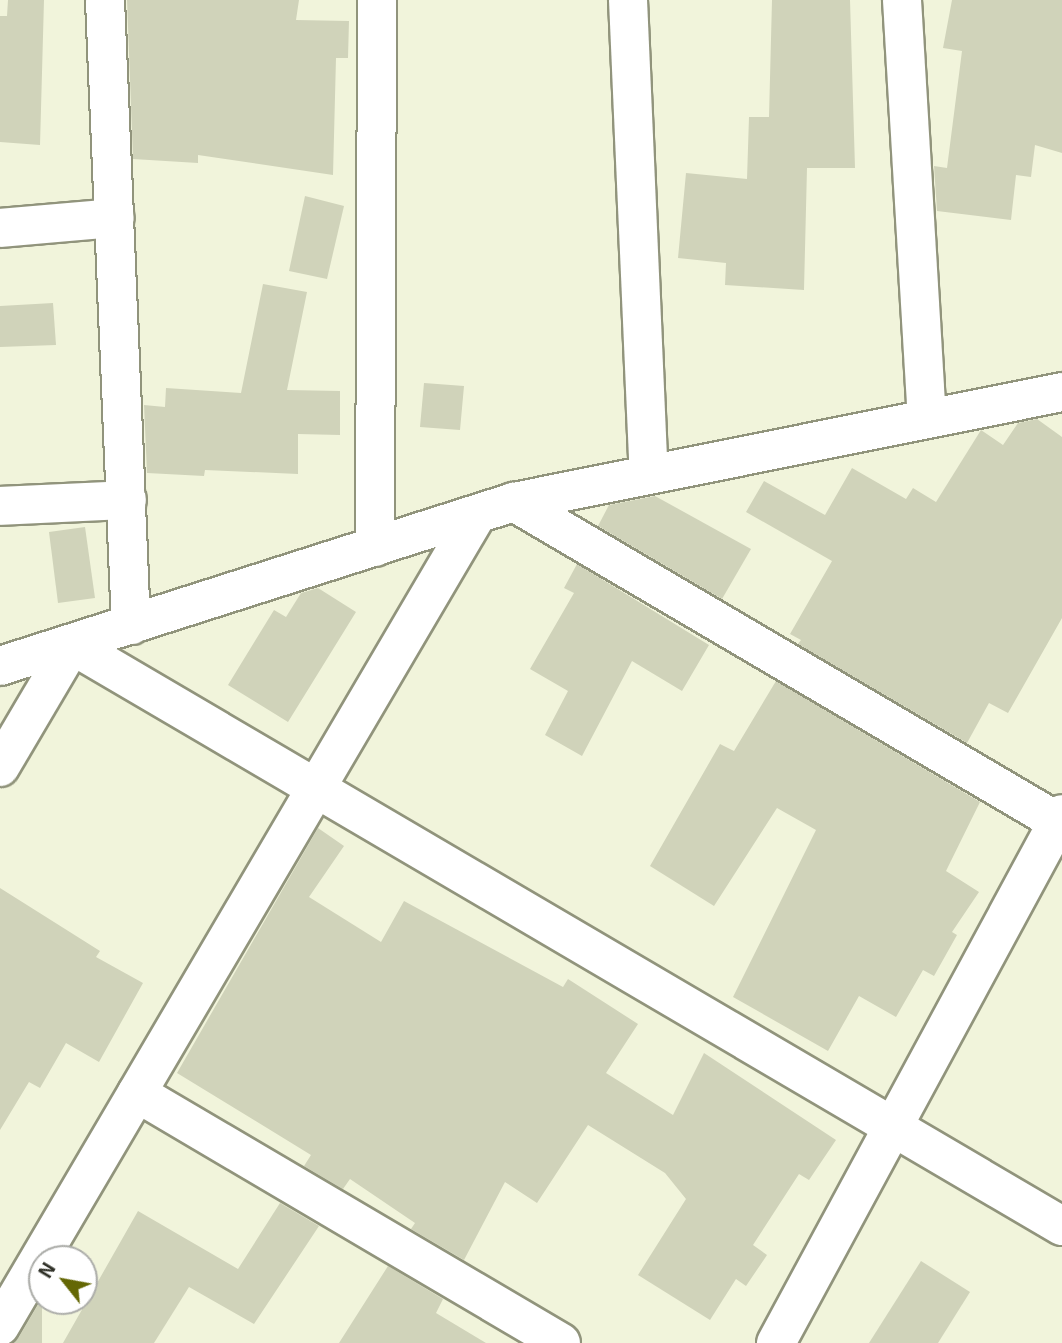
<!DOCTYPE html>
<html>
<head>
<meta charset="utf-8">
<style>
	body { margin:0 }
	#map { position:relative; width:1062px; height:1343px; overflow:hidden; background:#f1f4db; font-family:"Exo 2",sans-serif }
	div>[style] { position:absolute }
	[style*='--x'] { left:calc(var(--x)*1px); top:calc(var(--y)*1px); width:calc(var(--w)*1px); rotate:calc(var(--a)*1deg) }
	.building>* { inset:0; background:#d0d3ba }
	.roads { filter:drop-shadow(2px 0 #91947c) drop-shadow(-2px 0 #91947c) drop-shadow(0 2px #91947c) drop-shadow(0 -2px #91947c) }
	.minor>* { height:38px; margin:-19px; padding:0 19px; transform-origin:19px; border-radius:19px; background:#fff }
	span { translate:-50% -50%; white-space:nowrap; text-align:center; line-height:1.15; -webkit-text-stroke:5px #fff; paint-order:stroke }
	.north { position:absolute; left:28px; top:1245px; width:70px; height:70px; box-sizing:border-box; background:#fff; border:2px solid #acada9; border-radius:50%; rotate:301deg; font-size:19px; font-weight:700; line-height:28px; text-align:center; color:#303128 }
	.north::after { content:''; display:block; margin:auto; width:24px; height:32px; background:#646704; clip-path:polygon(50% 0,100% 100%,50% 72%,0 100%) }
</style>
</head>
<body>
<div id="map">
	<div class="building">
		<div style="clip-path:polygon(8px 0,44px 0,40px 145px,0 142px,0 16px,7px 16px)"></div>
		<div style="clip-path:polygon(127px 0,299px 0,296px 20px,349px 21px,348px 58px,336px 58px,333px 175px,198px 155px,198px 163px,133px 159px)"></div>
		<div style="clip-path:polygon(772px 0,850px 0,855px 168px,807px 168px,804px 290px,725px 285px,726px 263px,678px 258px,686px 173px,747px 179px,749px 117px,769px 117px)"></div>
		<div style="clip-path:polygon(952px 0,1062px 0,1062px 153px,1035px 145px,1031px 177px,1016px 175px,1011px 220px,937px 211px,934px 166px,947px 168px,962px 51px,943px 48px)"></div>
		<div style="clip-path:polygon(305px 196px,344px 206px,327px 279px,289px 271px)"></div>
		<div style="clip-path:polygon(263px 284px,307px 292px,287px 390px,340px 391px,340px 435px,298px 434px,298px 474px,205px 470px,204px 476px,147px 473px,144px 405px,165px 407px,166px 388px,241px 393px)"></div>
		<div style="clip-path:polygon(53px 303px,56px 345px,0 347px,0 306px)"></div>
		<div style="clip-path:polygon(424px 383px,464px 386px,460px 430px,420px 427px)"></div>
		<div style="clip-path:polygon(1037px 419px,1062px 437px,1062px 618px,1008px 713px,989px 703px,967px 743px,798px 644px,801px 640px,790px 634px,832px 561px,746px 512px,764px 481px,825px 515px,852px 468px,906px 499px,913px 488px,936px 502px,981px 430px,1003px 445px,1018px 423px)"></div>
		<div style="clip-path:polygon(655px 496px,751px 549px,722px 599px,598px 526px,609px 505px)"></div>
		<div style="clip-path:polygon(85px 527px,95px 598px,58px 603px,49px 532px)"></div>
		<div style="clip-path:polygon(577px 564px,709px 645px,682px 691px,632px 661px,582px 756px,545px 735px,568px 691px,530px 669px,574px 593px,564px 588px)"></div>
		<div style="clip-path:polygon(318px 588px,356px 612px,288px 722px,228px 685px,274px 610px,286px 617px,301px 593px)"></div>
		<div style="clip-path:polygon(776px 681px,980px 802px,946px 871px,979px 892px,952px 932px,957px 935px,934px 976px,923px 970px,896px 1017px,859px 996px,828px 1051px,733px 997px,816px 830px,777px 808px,714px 906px,650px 866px,720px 744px,734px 751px)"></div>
		<div style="clip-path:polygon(318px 828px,344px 846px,309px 897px,381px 942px,404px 901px,563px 987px,568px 979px,638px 1024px,606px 1073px,673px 1115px,704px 1053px,836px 1140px,809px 1180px,799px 1174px,753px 1245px,767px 1255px,746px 1286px,736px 1279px,710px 1320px,638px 1275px,686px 1199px,665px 1173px,588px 1125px,537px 1203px,505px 1182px,464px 1260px,411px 1229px,415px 1223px,350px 1179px,343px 1189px,304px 1166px,311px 1155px,177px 1073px)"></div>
		<div style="clip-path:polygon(0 888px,100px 951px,96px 957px,143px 983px,99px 1062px,66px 1043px,40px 1088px,29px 1082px,0 1130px)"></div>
		<div style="clip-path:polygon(280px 1203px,319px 1226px,254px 1324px,189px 1287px,154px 1343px,63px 1343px,138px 1211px,238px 1269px)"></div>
		<div style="clip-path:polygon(921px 1261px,970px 1292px,938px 1343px,869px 1343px)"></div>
		<div style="clip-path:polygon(388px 1266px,443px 1299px,436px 1313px,486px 1343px,339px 1343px)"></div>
		<div style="clip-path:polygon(42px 1298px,42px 1343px,13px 1343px,19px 1337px)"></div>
	</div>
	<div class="roads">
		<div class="minor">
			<div style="--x:105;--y:0;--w:626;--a:87.62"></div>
			<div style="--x:628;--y:0;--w:473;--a:87.5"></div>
			<div style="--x:902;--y:0;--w:417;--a:86.6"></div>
			<div style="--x:0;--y:228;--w:115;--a:-5"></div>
			<div style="--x:514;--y:502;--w:631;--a:30.47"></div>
			<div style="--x:0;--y:506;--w:127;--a:-2.7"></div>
			<div style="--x:375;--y:547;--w:547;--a:-89.79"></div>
			<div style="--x:0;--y:666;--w:540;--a:-17.7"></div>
			<div style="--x:514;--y:502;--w:559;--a:-11.35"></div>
			<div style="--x:0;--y:767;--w:142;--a:-59.5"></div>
			<div style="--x:72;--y:645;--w:1148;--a:30.41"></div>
			<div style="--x:137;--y:1093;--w:492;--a:30.5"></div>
			<div style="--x:0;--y:1326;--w:940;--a:-59.56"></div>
			<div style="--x:776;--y:1343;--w:601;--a:-61.6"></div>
		</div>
	</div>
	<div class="north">N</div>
</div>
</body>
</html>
